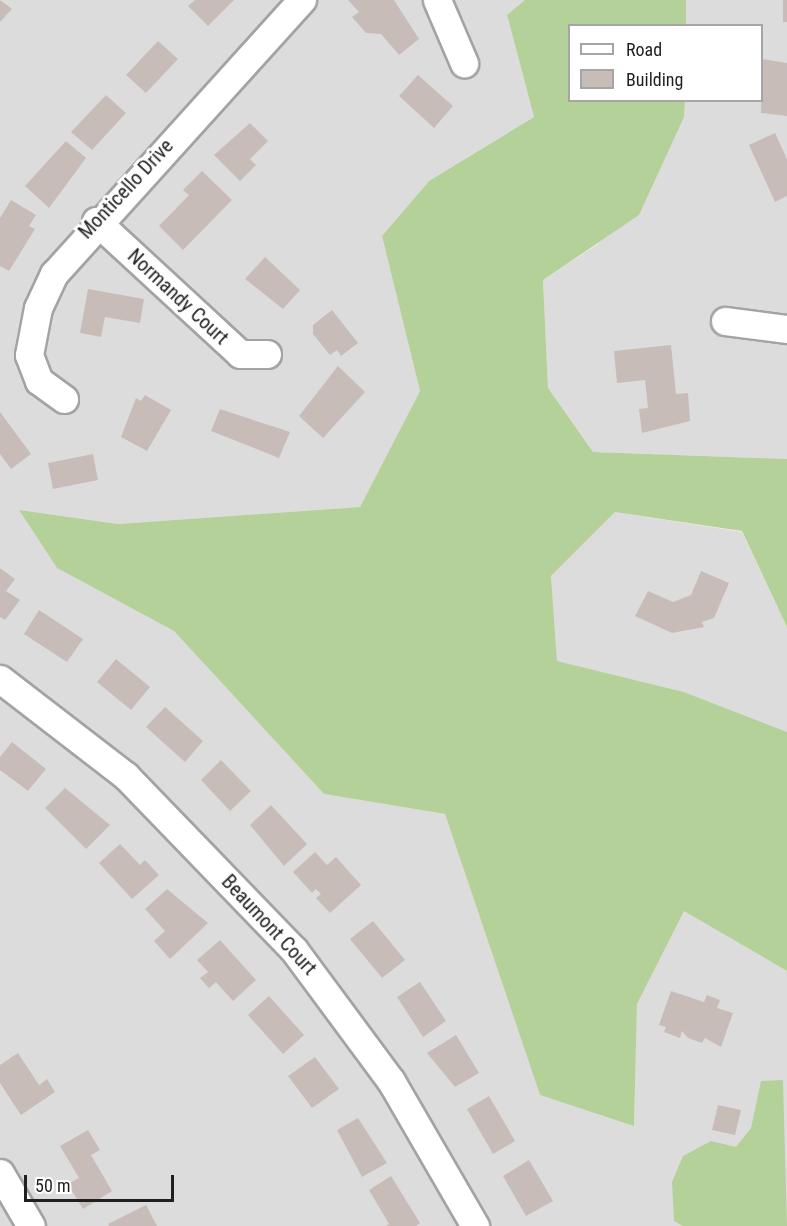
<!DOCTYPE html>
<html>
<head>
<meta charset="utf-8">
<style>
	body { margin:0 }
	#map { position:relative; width:787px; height:1226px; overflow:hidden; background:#f0ebe5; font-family:"Roboto Condensed",sans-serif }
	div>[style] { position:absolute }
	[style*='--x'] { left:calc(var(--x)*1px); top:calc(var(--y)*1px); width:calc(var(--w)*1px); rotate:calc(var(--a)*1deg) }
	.residential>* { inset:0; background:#dddcdd }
	.forest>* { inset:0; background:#b4d199 }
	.building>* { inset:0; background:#c8bcb8 }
	.roads { filter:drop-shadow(2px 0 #a3a3a3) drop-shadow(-2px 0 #a3a3a3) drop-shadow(0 2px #a3a3a3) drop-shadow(0 -2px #a3a3a3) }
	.minor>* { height:27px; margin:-13.5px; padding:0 13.5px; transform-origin:13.5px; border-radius:13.5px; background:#fff }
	span { translate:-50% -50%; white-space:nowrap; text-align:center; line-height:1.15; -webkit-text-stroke:6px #fff; paint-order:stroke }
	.street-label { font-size:20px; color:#1f1f1f }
	.legend { position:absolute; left:568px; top:24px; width:195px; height:78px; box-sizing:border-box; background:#fff; border:2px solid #a5a5a5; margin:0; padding:8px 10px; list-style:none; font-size:18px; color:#1f1f1f }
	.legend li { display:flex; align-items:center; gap:12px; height:30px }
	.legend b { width:30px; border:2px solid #a5a5a5 }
	.scale { position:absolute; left:24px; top:1175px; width:150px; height:27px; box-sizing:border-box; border:3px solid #1f1f1f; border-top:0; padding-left:8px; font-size:18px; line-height:21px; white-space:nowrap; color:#1f1f1f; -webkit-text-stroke:4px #fff; paint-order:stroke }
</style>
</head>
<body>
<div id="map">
	<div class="residential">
		<div style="clip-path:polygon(0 0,525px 0,507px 16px,534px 117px,429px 181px,382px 236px,420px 391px,360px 507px,118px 524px,19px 510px,57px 568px,174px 631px,324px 794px,445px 814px,540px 1095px,634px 1125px,637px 1004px,684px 910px,787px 971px,787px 1226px,0 1226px)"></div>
		<div style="clip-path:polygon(686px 0,787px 0,787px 459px,593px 452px,548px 388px,543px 280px,598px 244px,684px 117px,685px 101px,762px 100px,762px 26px,686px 25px)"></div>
		<div style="clip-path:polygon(615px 512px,742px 532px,787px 627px,787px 732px,684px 692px,557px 661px,551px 576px)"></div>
	</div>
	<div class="forest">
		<div style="clip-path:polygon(525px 0,686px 0,686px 25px,570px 26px,570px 100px,685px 101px,684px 117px,639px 215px,543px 280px,548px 388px,593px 452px,787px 459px,787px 627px,742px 531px,615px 512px,551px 576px,557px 661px,684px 692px,787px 732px,787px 971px,684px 911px,637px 1004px,634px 1126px,540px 1095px,445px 814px,324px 794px,174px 631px,57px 568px,19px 510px,118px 524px,360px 507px,420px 391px,382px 236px,429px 181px,534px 117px,507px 15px)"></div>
		<div style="clip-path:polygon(783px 1080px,787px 1226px,683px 1226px,674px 1221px,672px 1182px,683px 1156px,711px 1141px,736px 1147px,751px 1128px,761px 1081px)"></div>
	</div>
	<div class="building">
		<div style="clip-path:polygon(0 0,12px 9px,0 22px)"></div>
		<div style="clip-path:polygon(195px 0,234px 0,208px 26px,188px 6px)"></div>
		<div style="clip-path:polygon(348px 0,394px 0,419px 39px,399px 55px,381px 34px,366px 33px,352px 17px,359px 12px)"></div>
		<div style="clip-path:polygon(783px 0,787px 0,787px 22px,783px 22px)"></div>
		<div style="clip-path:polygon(158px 41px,178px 59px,146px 93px,126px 75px)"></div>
		<div style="clip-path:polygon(762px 59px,787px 63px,787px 116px,761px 113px)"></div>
		<div style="clip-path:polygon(418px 75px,453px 106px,434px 128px,399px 96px)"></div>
		<div style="clip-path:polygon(106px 95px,126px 113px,92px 150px,71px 132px)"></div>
		<div style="clip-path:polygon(250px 123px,268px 141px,250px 159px,256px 165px,240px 181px,214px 155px)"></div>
		<div style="clip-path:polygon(775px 133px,787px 159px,787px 196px,775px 202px,749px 145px)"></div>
		<div style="clip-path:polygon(66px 141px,86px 158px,49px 208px,25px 186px)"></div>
		<div style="clip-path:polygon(202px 171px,232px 200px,183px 250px,159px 226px,189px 195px,183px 190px)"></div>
		<div style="clip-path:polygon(11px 200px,36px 215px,29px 226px,35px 229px,9px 271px,0 266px,0 218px)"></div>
		<div style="clip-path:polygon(265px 257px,300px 290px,283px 309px,245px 279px)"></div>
		<div style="clip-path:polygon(88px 289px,144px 299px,140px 323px,105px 317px,101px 337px,80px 333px)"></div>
		<div style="clip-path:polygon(332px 310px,358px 343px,341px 356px,337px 350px,330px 355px,313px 334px,313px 325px)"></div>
		<div style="clip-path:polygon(671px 345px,676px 394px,688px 393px,690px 421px,642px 433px,639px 409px,648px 408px,645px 380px,617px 383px,614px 351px)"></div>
		<div style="clip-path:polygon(338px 366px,365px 392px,323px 438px,299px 416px)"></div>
		<div style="clip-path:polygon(145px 395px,171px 410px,147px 451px,121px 437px,136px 398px,141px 401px)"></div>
		<div style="clip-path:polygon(220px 409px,290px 432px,279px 458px,211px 431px)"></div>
		<div style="clip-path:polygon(0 412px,31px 454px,11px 469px,0 454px)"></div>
		<div style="clip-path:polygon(93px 454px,98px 480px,53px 489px,48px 463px)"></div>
		<div style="clip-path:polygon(0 568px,15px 579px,6px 591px,20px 600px,5px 620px,0 617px)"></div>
		<div style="clip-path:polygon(701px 571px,729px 583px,714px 618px,702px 622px,704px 627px,672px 633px,635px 616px,648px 591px,673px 602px,691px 595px)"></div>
		<div style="clip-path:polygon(39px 610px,83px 639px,67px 662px,24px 634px)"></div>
		<div style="clip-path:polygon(116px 659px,150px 687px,131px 710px,97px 682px)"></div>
		<div style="clip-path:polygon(165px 707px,203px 741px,185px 762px,146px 727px)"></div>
		<div style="clip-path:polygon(12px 742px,46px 769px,28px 791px,0 770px,0 757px)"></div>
		<div style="clip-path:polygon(221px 760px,251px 791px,230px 811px,201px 780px)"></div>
		<div style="clip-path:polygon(65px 788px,110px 825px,86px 849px,45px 808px)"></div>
		<div style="clip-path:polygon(271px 805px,307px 844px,284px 866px,250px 825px)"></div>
		<div style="clip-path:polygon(120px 844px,140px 865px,145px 860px,159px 875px,132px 899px,99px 863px)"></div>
		<div style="clip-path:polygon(315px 852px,327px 865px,336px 857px,361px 885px,330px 913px,316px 898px,321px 894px,316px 889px,312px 893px,293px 872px)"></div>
		<div style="clip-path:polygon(167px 889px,208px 923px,170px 959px,154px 941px,165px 931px,145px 909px)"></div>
		<div style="clip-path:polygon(373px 921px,405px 960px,382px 978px,350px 939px)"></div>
		<div style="clip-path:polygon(220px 940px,256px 980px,233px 1001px,216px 982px,209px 988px,200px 978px,208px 972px,197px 960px)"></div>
		<div style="clip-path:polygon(420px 982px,446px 1021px,423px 1037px,397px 997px)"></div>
		<div style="clip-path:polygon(671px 991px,704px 1002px,707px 995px,720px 1000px,717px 1008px,733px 1013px,721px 1047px,705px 1038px,702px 1043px,688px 1038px,682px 1031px,680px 1038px,664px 1032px,666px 1027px,659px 1025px)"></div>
		<div style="clip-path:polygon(269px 996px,304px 1035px,283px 1054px,248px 1015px)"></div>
		<div style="clip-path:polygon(456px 1035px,479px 1073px,455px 1087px,427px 1053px)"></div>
		<div style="clip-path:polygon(18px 1053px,39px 1085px,47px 1079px,55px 1092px,21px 1115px,0 1083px,0 1065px)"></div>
		<div style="clip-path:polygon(315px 1057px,339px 1089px,312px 1108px,288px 1076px)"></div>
		<div style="clip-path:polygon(489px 1096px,515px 1141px,493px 1154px,467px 1109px)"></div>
		<div style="clip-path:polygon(718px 1105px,741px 1110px,735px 1135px,712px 1130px)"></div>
		<div style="clip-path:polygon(358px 1118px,387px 1163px,362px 1177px,337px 1130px)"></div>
		<div style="clip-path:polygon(88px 1130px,100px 1150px,91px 1155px,112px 1191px,83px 1209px,68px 1184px,79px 1178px,60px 1146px)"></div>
		<div style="clip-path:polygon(529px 1160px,553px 1201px,526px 1216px,503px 1176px)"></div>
		<div style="clip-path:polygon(391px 1176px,420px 1223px,416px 1226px,386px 1226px,389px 1224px,369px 1190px)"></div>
		<div style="clip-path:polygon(146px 1205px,157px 1226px,109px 1226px,108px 1224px)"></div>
	</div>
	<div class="roads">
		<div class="minor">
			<div style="--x:437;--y:0;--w:69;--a:66.8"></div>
			<div style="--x:96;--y:221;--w:196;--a:42.7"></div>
			<div style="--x:240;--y:354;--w:27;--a:0"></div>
			<div style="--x:725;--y:321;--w:63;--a:7.4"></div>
			<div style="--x:64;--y:399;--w:31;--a:-144"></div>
			<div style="--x:39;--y:381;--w:28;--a:-111"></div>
			<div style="--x:29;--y:355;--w:48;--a:-79.2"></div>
			<div style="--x:38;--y:308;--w:38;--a:-65"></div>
			<div style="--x:54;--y:274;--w:370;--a:-47.9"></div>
			<div style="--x:0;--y:679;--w:159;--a:37.6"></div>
			<div style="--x:126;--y:776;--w:242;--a:46"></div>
			<div style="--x:294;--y:950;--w:163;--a:53.5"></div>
			<div style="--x:391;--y:1081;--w:168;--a:59.9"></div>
			<div style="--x:0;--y:1173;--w:61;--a:59.7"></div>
		</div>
	</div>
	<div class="street-label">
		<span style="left:126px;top:189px;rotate:-47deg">Monticello Drive</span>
		<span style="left:178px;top:297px;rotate:43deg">Normandy Court</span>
		<span style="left:269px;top:925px;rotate:47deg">Beaumont Court</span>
	</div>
	<ul class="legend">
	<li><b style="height:8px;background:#fff"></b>Road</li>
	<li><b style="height:16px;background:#c8bcb8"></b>Building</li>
	</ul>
	<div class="scale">50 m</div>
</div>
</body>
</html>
